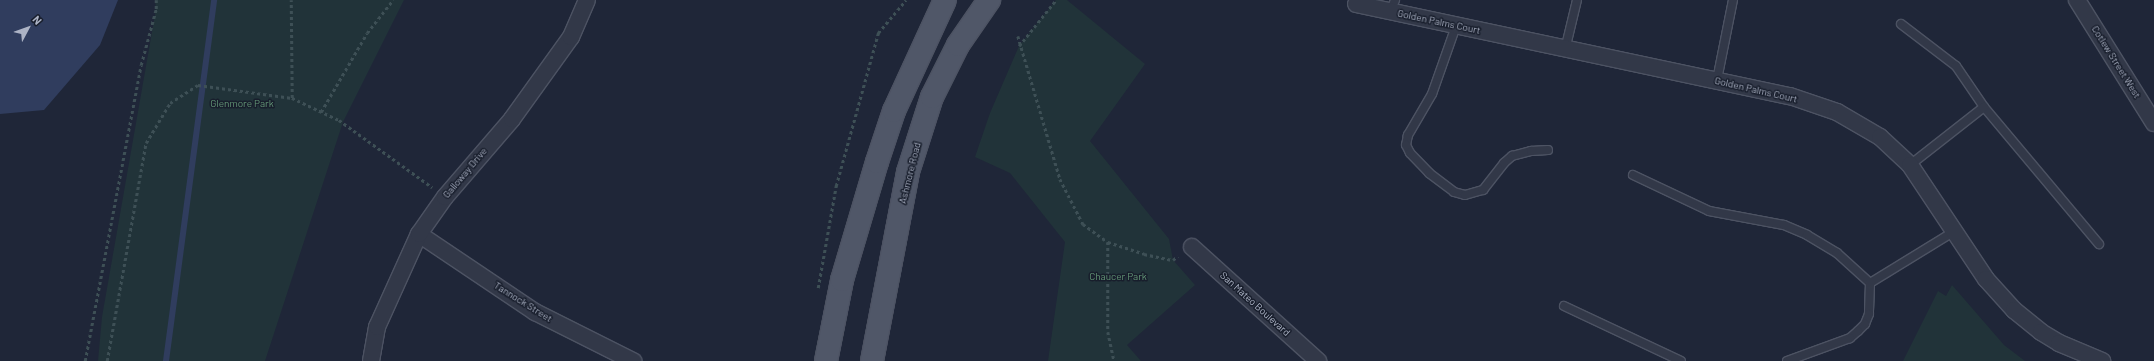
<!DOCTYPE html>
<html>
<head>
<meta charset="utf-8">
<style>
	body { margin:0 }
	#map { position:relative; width:2154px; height:361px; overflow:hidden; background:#1f2638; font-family:Barlow,sans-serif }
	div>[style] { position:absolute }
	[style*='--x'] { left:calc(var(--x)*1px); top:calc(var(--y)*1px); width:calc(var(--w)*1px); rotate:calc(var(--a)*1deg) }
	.green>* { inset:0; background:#213339 }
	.water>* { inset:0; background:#303d5e }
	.stream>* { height:6px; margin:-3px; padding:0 3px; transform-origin:3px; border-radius:3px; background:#303d5e }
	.path>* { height:2.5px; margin-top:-1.25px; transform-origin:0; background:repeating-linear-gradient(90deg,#3e5056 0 3px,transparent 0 6px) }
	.roads { filter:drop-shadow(1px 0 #4d5363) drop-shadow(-1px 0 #4d5363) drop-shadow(0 1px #4d5363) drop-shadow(0 -1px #4d5363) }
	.service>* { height:8px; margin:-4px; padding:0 4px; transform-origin:4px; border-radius:4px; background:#323848 }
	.minor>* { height:16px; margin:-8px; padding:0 8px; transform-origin:8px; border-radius:8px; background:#323848 }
	.primary>* { height:22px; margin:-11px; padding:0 11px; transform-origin:11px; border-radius:11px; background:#505768 }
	span { translate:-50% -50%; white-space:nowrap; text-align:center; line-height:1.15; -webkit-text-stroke:3px #181e2c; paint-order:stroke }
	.street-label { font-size:10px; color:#acb3c5 }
	.park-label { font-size:10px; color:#639676 }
	.north { position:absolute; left:8px; top:8px; width:40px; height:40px; -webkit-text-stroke:3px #181e2c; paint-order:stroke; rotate:49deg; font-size:11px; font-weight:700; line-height:16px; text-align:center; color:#acb3c5 }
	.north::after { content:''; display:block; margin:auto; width:14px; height:18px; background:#acb3c5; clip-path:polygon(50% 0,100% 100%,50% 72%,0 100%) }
</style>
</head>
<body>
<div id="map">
	<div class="green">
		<div style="clip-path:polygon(155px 0,404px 0,343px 122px,265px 361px,98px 361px,102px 317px,156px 9px)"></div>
		<div style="clip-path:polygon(1056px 0,1067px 0,1145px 64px,1090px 141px,1169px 239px,1173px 260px,1195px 285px,1127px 345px,1141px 361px,1048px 361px,1065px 242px,1010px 173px,975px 157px,990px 113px,1019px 46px)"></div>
		<div style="clip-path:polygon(1952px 285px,2004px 345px,2025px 361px,1903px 361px,1938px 291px,1946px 296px)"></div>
	</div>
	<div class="water">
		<div style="clip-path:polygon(0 0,118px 0,100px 45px,44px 110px,0 114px)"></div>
	</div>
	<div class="stream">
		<div style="--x:166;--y:361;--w:364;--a:-82.4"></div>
	</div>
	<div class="path">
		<div style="--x:1018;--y:36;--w:149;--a:73.6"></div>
		<div style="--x:1060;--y:179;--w:51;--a:62.9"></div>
		<div style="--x:1083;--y:224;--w:31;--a:36"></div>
		<div style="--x:1108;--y:242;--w:38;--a:18"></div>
		<div style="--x:1144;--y:254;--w:30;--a:12"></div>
		<div style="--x:1173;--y:260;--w:6;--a:-39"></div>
		<div style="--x:1019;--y:46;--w:59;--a:-51.2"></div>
		<div style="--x:292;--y:98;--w:52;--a:25.1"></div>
		<div style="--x:339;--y:120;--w:115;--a:35.8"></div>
		<div style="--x:321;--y:112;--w:91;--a:-59.8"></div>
		<div style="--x:367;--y:33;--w:42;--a:-51.8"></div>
		<div style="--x:1108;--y:242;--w:90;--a:90"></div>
		<div style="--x:1108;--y:332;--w:30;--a:78"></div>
		<div style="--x:818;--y:288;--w:104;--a:-80"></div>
		<div style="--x:836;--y:186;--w:159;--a:-74.6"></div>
		<div style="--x:878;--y:33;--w:43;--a:-49.7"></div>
		<div style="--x:85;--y:361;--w:301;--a:-79.3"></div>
		<div style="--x:141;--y:65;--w:58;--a:-75"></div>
		<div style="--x:156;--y:9;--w:9;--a:-90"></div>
		<div style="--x:107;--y:361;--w:221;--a:-79.9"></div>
		<div style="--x:146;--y:143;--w:47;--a:-59"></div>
		<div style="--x:170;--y:103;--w:33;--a:-33"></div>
		<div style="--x:198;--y:85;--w:95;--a:7.9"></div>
		<div style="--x:292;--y:98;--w:98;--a:-90.6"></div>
	</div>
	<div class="roads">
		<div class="service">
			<div style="--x:1390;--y:12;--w:13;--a:-67"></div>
			<div style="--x:1901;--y:24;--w:69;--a:37.4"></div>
			<div style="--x:1956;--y:66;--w:50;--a:55.7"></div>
			<div style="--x:1984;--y:107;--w:179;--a:50"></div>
			<div style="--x:1456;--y:26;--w:72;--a:109.4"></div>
			<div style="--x:1432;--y:94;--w:48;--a:120.3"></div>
			<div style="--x:1408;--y:135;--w:10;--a:101"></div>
			<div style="--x:1406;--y:145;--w:9;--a:63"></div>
			<div style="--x:1410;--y:153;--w:28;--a:46"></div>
			<div style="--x:1429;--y:173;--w:31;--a:37"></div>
			<div style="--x:1454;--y:192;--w:11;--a:15"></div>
			<div style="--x:1465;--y:195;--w:19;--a:-16"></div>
			<div style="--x:1483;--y:190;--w:34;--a:-52"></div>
			<div style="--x:1504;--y:163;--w:11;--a:-41"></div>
			<div style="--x:1512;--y:156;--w:20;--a:-15"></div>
			<div style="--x:1531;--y:151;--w:17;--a:-3"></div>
			<div style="--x:1565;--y:50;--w:51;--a:-76.5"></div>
			<div style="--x:1717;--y:80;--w:82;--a:-78.7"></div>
			<div style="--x:1910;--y:165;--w:94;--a:-38.1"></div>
			<div style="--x:1633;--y:175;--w:84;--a:25.3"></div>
			<div style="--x:1709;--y:211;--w:76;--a:10.6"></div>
			<div style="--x:1784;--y:225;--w:25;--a:23"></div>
			<div style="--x:1807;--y:235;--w:35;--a:31"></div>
			<div style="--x:1837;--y:253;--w:45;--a:42.3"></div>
			<div style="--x:1870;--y:283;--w:31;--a:92"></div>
			<div style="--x:1869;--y:314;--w:11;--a:112"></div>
			<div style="--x:1865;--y:324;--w:10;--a:135"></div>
			<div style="--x:1858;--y:331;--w:11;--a:139"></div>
			<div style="--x:1850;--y:338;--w:67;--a:159.9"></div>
			<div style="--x:1870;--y:283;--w:100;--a:-31.5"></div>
			<div style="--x:1564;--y:306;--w:129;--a:25.2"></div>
		</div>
		<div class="minor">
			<div style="--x:2077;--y:0;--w:145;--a:58"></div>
			<div style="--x:1356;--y:4;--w:444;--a:12"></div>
			<div style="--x:1790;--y:96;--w:50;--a:18.8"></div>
			<div style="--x:1837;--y:112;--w:50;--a:30.2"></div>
			<div style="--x:1880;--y:137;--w:41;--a:43"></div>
			<div style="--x:1910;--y:165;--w:137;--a:56.3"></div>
			<div style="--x:1986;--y:279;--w:42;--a:47.9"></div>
			<div style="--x:2014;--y:310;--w:35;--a:39"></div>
			<div style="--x:2041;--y:332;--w:21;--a:31"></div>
			<div style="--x:2059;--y:343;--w:47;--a:22.7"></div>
			<div style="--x:419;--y:234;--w:140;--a:33.9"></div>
			<div style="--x:535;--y:312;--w:110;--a:26.6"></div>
			<div style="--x:1192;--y:247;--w:170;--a:42.1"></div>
			<div style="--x:371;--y:361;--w:35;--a:-80"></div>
			<div style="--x:377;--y:327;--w:102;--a:-65.7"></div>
			<div style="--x:419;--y:234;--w:45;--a:-54.9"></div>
			<div style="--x:445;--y:197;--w:103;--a:-49.3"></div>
			<div style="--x:512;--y:119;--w:101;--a:-54.3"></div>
			<div style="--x:571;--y:37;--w:40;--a:-66.6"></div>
		</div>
		<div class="primary">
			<div style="--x:826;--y:361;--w:83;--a:-78.8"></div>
			<div style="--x:842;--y:280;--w:123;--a:-73.5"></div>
			<div style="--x:877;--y:162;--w:54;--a:-71.6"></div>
			<div style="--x:894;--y:111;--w:122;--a:-65.3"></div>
			<div style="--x:872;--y:361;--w:192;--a:-79.2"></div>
			<div style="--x:908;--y:172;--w:79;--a:-72.3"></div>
			<div style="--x:932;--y:97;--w:58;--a:-63.4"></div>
			<div style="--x:958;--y:45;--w:55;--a:-55.4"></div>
		</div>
	</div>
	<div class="street-label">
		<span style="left:1439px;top:22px;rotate:12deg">Golden Palms Court</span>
		<span style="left:2116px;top:62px;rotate:58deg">Cotlew Street West</span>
		<span style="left:1756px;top:90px;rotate:13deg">Golden Palms Court</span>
		<span style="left:465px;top:173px;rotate:-50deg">Galloway Drive</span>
		<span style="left:910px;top:173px;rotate:-76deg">Ashmore Road</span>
		<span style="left:523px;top:302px;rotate:32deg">Tannock Street</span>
		<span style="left:1255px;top:304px;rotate:42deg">San Mateo Boulevard</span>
	</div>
	<div class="park-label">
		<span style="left:242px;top:104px">Glenmore Park</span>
		<span style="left:1118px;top:277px">Chaucer Park</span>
	</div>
	<div class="north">N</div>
</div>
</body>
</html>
